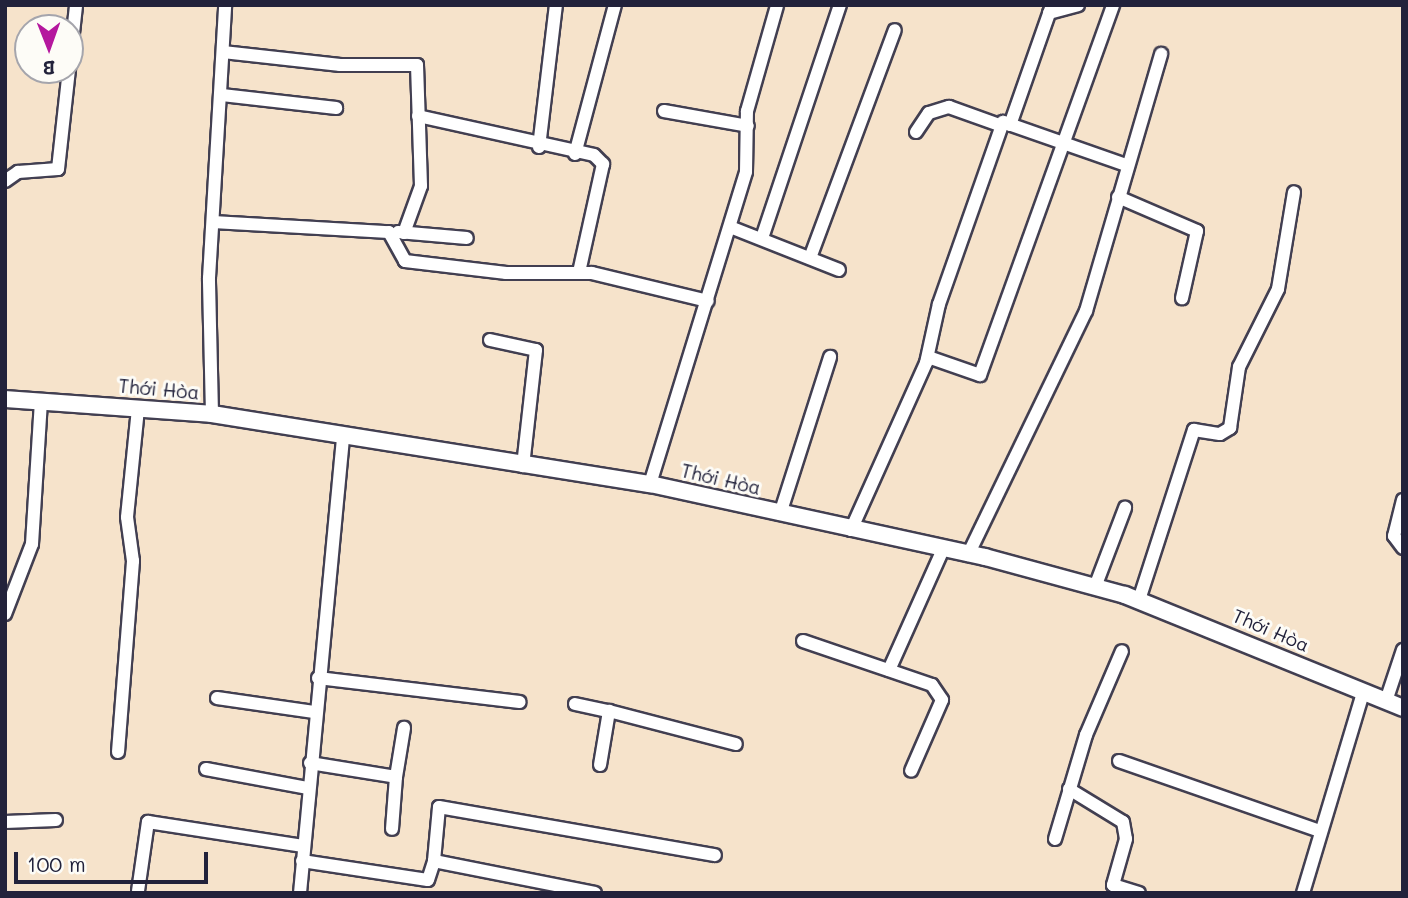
<!DOCTYPE html>
<html>
<head>
<meta charset="utf-8">
<style>
	body { margin:0 }
	#map { position:relative; width:1408px; height:898px; overflow:hidden; background:#f6e3cb; font-family:Mali,sans-serif }
	div>[style] { position:absolute }
	[style*='--x'] { left:calc(var(--x)*1px); top:calc(var(--y)*1px); width:calc(var(--w)*1px); rotate:calc(var(--a)*1deg) }
	.roads { filter:drop-shadow(2px 0 #423f51) drop-shadow(-2px 0 #423f51) drop-shadow(0 2px #423f51) drop-shadow(0 -2px #423f51) }
	.minor>* { height:12px; margin:-6px; padding:0 6px; transform-origin:6px; border-radius:6px; background:#fff }
	.tertiary>* { height:16px; margin:-8px; padding:0 8px; transform-origin:8px; border-radius:8px; background:#fff }
	span { translate:-50% -50%; white-space:nowrap; text-align:center; line-height:1.15; -webkit-text-stroke:6px #fdfcf7; paint-order:stroke }
	.street-label { font-size:19px; color:#22223b }
	.frame { position:absolute; inset:0; border:7px solid #22223b; pointer-events:none }
	.north { position:absolute; left:14px; top:14px; width:70px; height:70px; box-sizing:border-box; background:#fdfcf7; border:2px solid #a5a5ac; border-radius:50%; rotate:179deg; font-size:19px; font-weight:700; line-height:28px; text-align:center; color:#22223b }
	.north::after { content:''; display:block; margin:auto; width:24px; height:32px; background:#b5179e; clip-path:polygon(50% 0,100% 100%,50% 72%,0 100%) }
	.scale { position:absolute; left:14px; top:852px; width:194px; height:32px; box-sizing:border-box; border:4px solid #22223b; border-top:0; padding-left:9px; font-size:21px; line-height:24px; white-space:nowrap; color:#22223b; -webkit-text-stroke:5px #fdfcf7; paint-order:stroke }
</style>
</head>
<body>
<div id="map">
	<div class="roads">
		<div class="minor">
			<div style="--x:1049;--y:13;--w:30;--a:-15"></div>
			<div style="--x:223;--y:52;--w:118;--a:6.3"></div>
			<div style="--x:340;--y:65;--w:77;--a:0"></div>
			<div style="--x:417;--y:65;--w:121;--a:88.1"></div>
			<div style="--x:421;--y:186;--w:50;--a:109.9"></div>
			<div style="--x:222;--y:95;--w:115;--a:6.5"></div>
			<div style="--x:664;--y:111;--w:85;--a:10.1"></div>
			<div style="--x:418;--y:116;--w:180;--a:12.5"></div>
			<div style="--x:594;--y:155;--w:13;--a:45"></div>
			<div style="--x:603;--y:164;--w:111;--a:102.5"></div>
			<div style="--x:1010;--y:125;--w:127;--a:-70.7"></div>
			<div style="--x:916;--y:132;--w:23;--a:-56"></div>
			<div style="--x:929;--y:113;--w:21;--a:-17"></div>
			<div style="--x:949;--y:107;--w:56;--a:19.7"></div>
			<div style="--x:539;--y:147;--w:143;--a:-83.2"></div>
			<div style="--x:575;--y:154;--w:154;--a:-75"></div>
			<div style="--x:5;--y:181;--w:16;--a:-35"></div>
			<div style="--x:18;--y:172;--w:40;--a:-4.3"></div>
			<div style="--x:58;--y:169;--w:165;--a:-83.7"></div>
			<div style="--x:1118;--y:197;--w:86;--a:23.3"></div>
			<div style="--x:1197;--y:231;--w:69;--a:102.6"></div>
			<div style="--x:213;--y:222;--w:176;--a:3.3"></div>
			<div style="--x:389;--y:232;--w:33;--a:61"></div>
			<div style="--x:405;--y:261;--w:102;--a:6.8"></div>
			<div style="--x:506;--y:273;--w:86;--a:0"></div>
			<div style="--x:592;--y:273;--w:119;--a:13.6"></div>
			<div style="--x:730;--y:227;--w:117;--a:21.5"></div>
			<div style="--x:398;--y:232;--w:69;--a:5"></div>
			<div style="--x:762;--y:238;--w:246;--a:-71.5"></div>
			<div style="--x:810;--y:258;--w:243;--a:-69.6"></div>
			<div style="--x:490;--y:340;--w:47;--a:12.3"></div>
			<div style="--x:536;--y:350;--w:117;--a:96.4"></div>
			<div style="--x:928;--y:357;--w:55;--a:19.1"></div>
			<div style="--x:980;--y:375;--w:393;--a:-70.2"></div>
			<div style="--x:212;--y:414;--w:136;--a:-91.3"></div>
			<div style="--x:209;--y:278;--w:273;--a:-86.6"></div>
			<div style="--x:650;--y:484;--w:326;--a:-72.9"></div>
			<div style="--x:746;--y:172;--w:61;--a:-89.1"></div>
			<div style="--x:747;--y:111;--w:109;--a:-74.1"></div>
			<div style="--x:1403;--y:500;--w:37;--a:104"></div>
			<div style="--x:1394;--y:536;--w:15;--a:53"></div>
			<div style="--x:780;--y:514;--w:165;--a:-72.3"></div>
			<div style="--x:851;--y:530;--w:183;--a:-65.8"></div>
			<div style="--x:926;--y:363;--w:60;--a:-77.6"></div>
			<div style="--x:939;--y:304;--w:193;--a:-70.6"></div>
			<div style="--x:1003;--y:122;--w:130;--a:19.3"></div>
			<div style="--x:968;--y:555;--w:271;--a:-64.2"></div>
			<div style="--x:1086;--y:311;--w:268;--a:-73.7"></div>
			<div style="--x:1095;--y:587;--w:85;--a:-69.2"></div>
			<div style="--x:1139;--y:600;--w:179;--a:-72.1"></div>
			<div style="--x:1194;--y:430;--w:26;--a:9"></div>
			<div style="--x:1220;--y:434;--w:12;--a:-31"></div>
			<div style="--x:1230;--y:428;--w:62;--a:-81.6"></div>
			<div style="--x:1239;--y:367;--w:87;--a:-63.4"></div>
			<div style="--x:1278;--y:289;--w:98;--a:-80.6"></div>
			<div style="--x:5;--y:614;--w:75;--a:-68.9"></div>
			<div style="--x:32;--y:544;--w:143;--a:-86.4"></div>
			<div style="--x:803;--y:641;--w:136;--a:18.8"></div>
			<div style="--x:932;--y:685;--w:18;--a:56"></div>
			<div style="--x:942;--y:700;--w:77;--a:113.6"></div>
			<div style="--x:889;--y:670;--w:133;--a:-65.9"></div>
			<div style="--x:318;--y:678;--w:203;--a:6.8"></div>
			<div style="--x:217;--y:698;--w:98;--a:8.2"></div>
			<div style="--x:1386;--y:701;--w:54;--a:-71.6"></div>
			<div style="--x:575;--y:704;--w:35;--a:12"></div>
			<div style="--x:118;--y:752;--w:192;--a:-85.5"></div>
			<div style="--x:133;--y:561;--w:44;--a:-97.8"></div>
			<div style="--x:127;--y:517;--w:110;--a:-84.2"></div>
			<div style="--x:1119;--y:761;--w:213;--a:19.2"></div>
			<div style="--x:310;--y:763;--w:87;--a:9.2"></div>
			<div style="--x:396;--y:777;--w:52;--a:94.4"></div>
			<div style="--x:600;--y:765;--w:55;--a:-80.5"></div>
			<div style="--x:609;--y:711;--w:131;--a:14.6"></div>
			<div style="--x:206;--y:769;--w:104;--a:10.6"></div>
			<div style="--x:396;--y:777;--w:50;--a:-80.7"></div>
			<div style="--x:1069;--y:789;--w:63;--a:31.4"></div>
			<div style="--x:1123;--y:822;--w:17;--a:80"></div>
			<div style="--x:1126;--y:839;--w:48;--a:105.8"></div>
			<div style="--x:1113;--y:885;--w:27;--a:17"></div>
			<div style="--x:5;--y:822;--w:51;--a:-2.2"></div>
			<div style="--x:1055;--y:839;--w:109;--a:-73.4"></div>
			<div style="--x:1086;--y:735;--w:91;--a:-66.8"></div>
			<div style="--x:302;--y:861;--w:127;--a:8.6"></div>
			<div style="--x:428;--y:880;--w:20;--a:-72"></div>
			<div style="--x:434;--y:861;--w:164;--a:11.2"></div>
			<div style="--x:434;--y:861;--w:54;--a:-84.7"></div>
			<div style="--x:439;--y:807;--w:280;--a:9.9"></div>
			<div style="--x:138;--y:891;--w:70;--a:-81.8"></div>
			<div style="--x:148;--y:822;--w:157;--a:8.8"></div>
			<div style="--x:300;--y:893;--w:459;--a:-84.6"></div>
			<div style="--x:1303;--y:893;--w:209;--a:-73.3"></div>
		</div>
		<div class="tertiary">
			<div style="--x:5;--y:399;--w:208;--a:4.1"></div>
			<div style="--x:212;--y:414;--w:444;--a:9.1"></div>
			<div style="--x:650;--y:484;--w:343;--a:12.3"></div>
			<div style="--x:985;--y:557;--w:145;--a:15.2"></div>
			<div style="--x:1125;--y:595;--w:300;--a:22.1"></div>
		</div>
	</div>
	<div class="street-label">
		<span style="left:159px;top:389px;rotate:5deg">Thới Hòa</span>
		<span style="left:721px;top:479px;rotate:13deg">Thới Hòa</span>
		<span style="left:1271px;top:630px;rotate:23deg">Thới Hòa</span>
	</div>
	<div class="frame"></div>
	<div class="north">B</div>
	<div class="scale">100 m</div>
</div>
</body>
</html>
